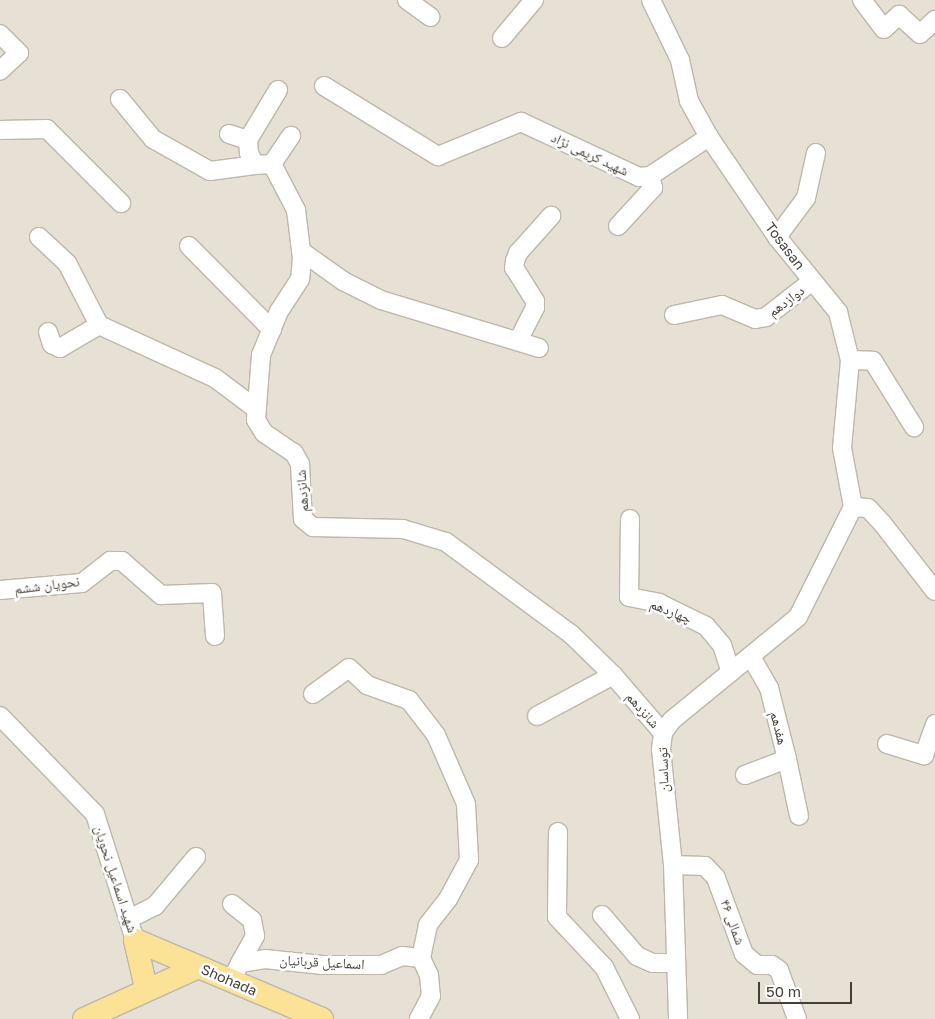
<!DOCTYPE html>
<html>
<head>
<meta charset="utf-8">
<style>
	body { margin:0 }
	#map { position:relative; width:935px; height:1019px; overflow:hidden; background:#f2efe6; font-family:"Golos Text","Noto Naskh Arabic",sans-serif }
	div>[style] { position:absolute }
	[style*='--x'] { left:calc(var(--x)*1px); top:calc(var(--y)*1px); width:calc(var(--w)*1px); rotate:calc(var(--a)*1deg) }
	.residential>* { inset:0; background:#e6e1d4 }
	.roads { filter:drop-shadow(1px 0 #beb7a9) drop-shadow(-1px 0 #beb7a9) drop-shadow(0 1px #beb7a9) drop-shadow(0 -1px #beb7a9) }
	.minor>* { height:18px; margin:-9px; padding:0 9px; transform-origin:9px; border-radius:9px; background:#fff }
	.major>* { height:22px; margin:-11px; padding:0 11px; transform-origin:11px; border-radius:11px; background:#fbe296 }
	span { translate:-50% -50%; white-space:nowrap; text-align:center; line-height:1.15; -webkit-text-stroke:5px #fff; paint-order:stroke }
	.street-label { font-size:14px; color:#453f35 }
	.scale { position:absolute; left:758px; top:982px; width:94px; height:22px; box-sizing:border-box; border:2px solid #453f35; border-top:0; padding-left:6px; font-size:15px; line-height:18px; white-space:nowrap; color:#453f35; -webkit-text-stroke:4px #fff; paint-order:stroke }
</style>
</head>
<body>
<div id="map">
	<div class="residential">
		<div style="clip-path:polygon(0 0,935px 0,935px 1019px,0 1019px)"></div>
	</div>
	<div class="roads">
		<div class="minor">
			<div style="--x:407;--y:0;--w:29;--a:36"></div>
			<div style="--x:651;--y:0;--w:67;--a:64.2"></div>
			<div style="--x:680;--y:60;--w:42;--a:77.6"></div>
			<div style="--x:689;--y:101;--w:41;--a:60.9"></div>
			<div style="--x:709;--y:137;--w:121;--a:55.8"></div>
			<div style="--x:777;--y:237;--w:97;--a:50.9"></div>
			<div style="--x:838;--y:312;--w:49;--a:76"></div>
			<div style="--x:850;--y:360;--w:88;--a:95.2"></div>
			<div style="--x:842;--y:448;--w:60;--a:79.4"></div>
			<div style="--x:853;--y:507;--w:123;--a:116.6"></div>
			<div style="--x:798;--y:617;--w:163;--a:140.7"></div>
			<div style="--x:672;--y:720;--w:16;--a:125"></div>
			<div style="--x:663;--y:733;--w:16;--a:97"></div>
			<div style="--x:661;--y:749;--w:117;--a:84.1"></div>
			<div style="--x:673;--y:865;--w:154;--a:88.1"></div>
			<div style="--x:862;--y:0;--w:36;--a:53"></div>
			<div style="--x:884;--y:29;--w:21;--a:-43"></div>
			<div style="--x:899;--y:15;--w:28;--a:42"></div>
			<div style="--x:920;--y:34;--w:21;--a:-43"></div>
			<div style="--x:0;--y:34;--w:27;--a:45"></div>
			<div style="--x:19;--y:53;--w:26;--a:137"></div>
			<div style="--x:502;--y:38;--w:50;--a:-49.9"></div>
			<div style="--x:324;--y:86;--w:134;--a:31.6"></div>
			<div style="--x:438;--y:156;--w:90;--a:-22.3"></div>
			<div style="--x:521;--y:122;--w:130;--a:25"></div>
			<div style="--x:639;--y:177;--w:11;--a:-5"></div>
			<div style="--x:650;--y:176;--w:71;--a:-33.5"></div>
			<div style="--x:278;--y:90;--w:58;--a:121"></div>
			<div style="--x:248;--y:140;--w:13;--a:86"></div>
			<div style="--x:249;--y:153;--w:13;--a:63"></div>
			<div style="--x:255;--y:165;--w:17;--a:-3"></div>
			<div style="--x:272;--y:164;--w:52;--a:62.4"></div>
			<div style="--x:296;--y:210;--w:48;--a:82.9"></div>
			<div style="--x:302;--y:258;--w:21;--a:95"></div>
			<div style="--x:300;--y:279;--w:38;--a:123"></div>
			<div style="--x:279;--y:311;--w:48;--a:112.2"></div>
			<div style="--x:261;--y:355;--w:65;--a:94.4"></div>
			<div style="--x:256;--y:420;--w:15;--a:58"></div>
			<div style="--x:264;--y:433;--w:36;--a:34"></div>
			<div style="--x:294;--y:453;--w:13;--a:61"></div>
			<div style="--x:300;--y:464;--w:55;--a:86.9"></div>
			<div style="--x:303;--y:519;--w:13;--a:39"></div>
			<div style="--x:313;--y:527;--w:90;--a:1.3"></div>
			<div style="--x:403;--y:529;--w:45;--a:16.8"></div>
			<div style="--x:446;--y:542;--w:155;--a:36.4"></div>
			<div style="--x:571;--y:634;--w:59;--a:44.3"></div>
			<div style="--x:613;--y:675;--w:77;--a:49.2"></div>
			<div style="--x:120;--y:99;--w:52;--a:50.5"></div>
			<div style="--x:153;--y:139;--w:65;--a:29.3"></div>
			<div style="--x:210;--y:171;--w:45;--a:-7.6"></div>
			<div style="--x:0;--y:130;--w:47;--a:-1.2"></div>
			<div style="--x:47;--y:129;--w:105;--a:45"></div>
			<div style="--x:229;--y:134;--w:20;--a:18"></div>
			<div style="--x:272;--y:164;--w:34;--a:-56"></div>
			<div style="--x:618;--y:226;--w:52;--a:-47.4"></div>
			<div style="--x:653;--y:188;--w:12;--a:-104"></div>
			<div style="--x:39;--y:237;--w:38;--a:43"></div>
			<div style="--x:67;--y:263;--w:70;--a:62.7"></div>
			<div style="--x:99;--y:325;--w:128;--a:24.6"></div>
			<div style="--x:215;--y:378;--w:50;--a:36.9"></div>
			<div style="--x:777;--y:237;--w:49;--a:-53.4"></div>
			<div style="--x:806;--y:198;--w:46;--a:-77.5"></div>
			<div style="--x:189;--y:246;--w:118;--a:45.3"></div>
			<div style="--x:301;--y:251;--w:52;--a:35.5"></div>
			<div style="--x:343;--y:281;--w:42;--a:26.6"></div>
			<div style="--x:381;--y:300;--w:165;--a:16.9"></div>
			<div style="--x:674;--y:315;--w:49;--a:-11.8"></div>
			<div style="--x:722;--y:305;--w:36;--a:23"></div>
			<div style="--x:755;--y:319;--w:11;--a:-10"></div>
			<div style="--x:766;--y:317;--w:58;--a:-38"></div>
			<div style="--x:48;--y:332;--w:13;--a:72"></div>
			<div style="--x:52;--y:344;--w:9;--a:27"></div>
			<div style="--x:60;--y:348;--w:45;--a:-30.5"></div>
			<div style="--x:518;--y:341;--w:37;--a:-63"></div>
			<div style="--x:535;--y:308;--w:7;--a:-90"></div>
			<div style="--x:535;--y:301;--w:39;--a:-122"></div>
			<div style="--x:514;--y:268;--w:7;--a:-82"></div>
			<div style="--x:515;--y:261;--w:9;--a:-69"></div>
			<div style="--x:518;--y:253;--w:50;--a:-48.3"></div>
			<div style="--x:850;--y:360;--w:23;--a:2"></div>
			<div style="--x:873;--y:361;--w:78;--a:58.2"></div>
			<div style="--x:853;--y:507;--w:15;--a:4"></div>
			<div style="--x:868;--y:508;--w:21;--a:47"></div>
			<div style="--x:882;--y:523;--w:86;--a:52.1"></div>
			<div style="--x:630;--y:519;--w:78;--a:90.7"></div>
			<div style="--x:629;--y:597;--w:31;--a:11"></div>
			<div style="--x:659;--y:603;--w:52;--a:26.1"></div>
			<div style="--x:706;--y:626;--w:25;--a:50"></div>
			<div style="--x:722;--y:645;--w:28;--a:72"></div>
			<div style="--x:0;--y:590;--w:82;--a:-4.9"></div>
			<div style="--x:82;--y:583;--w:36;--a:-38"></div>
			<div style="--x:110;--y:561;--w:12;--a:0"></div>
			<div style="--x:122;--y:561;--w:52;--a:41.1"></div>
			<div style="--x:161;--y:595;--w:51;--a:-2.2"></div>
			<div style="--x:212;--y:593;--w:43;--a:86"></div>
			<div style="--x:313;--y:694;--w:44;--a:-35.8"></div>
			<div style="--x:349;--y:668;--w:25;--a:43"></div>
			<div style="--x:367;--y:685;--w:45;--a:19.7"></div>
			<div style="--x:409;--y:700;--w:44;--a:52.4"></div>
			<div style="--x:436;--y:735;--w:75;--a:66.5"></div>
			<div style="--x:466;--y:804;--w:56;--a:86.9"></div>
			<div style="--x:469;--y:860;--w:44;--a:118.3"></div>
			<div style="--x:448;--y:899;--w:33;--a:128"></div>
			<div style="--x:428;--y:925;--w:34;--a:102"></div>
			<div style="--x:421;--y:958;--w:19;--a:65"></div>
			<div style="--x:429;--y:975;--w:21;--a:85"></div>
			<div style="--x:431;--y:996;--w:26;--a:118"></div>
			<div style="--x:0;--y:716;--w:136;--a:45.9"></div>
			<div style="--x:95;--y:814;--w:132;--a:72.4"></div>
			<div style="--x:537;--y:716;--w:86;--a:-28.3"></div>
			<div style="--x:887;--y:744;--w:39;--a:17"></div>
			<div style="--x:924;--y:755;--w:33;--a:-70"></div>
			<div style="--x:787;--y:759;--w:58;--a:78.1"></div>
			<div style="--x:745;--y:775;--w:45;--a:-20.9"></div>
			<div style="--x:787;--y:759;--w:73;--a:-104.2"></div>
			<div style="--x:769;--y:688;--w:36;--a:-120"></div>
			<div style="--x:558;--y:832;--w:85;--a:90.7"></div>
			<div style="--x:557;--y:917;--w:69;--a:46.8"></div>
			<div style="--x:604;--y:967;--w:58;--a:63.4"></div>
			<div style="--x:673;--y:865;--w:32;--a:2"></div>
			<div style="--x:705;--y:866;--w:16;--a:47"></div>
			<div style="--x:716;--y:878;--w:81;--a:69.8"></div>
			<div style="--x:744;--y:954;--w:17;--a:40"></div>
			<div style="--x:757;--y:965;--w:15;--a:0"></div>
			<div style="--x:772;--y:965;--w:9;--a:36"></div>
			<div style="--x:779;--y:970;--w:52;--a:69.8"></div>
			<div style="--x:232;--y:904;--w:26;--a:39"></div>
			<div style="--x:252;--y:920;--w:16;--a:79"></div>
			<div style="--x:255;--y:936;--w:31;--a:119"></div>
			<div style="--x:602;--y:915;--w:54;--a:49.5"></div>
			<div style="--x:637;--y:956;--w:17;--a:24"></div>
			<div style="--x:653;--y:963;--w:23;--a:0"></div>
			<div style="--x:131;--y:918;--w:27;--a:-27"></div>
			<div style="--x:155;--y:906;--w:64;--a:-50.1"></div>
			<div style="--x:231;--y:981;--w:20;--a:-63"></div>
			<div style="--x:240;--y:963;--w:25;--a:-9"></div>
			<div style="--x:265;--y:959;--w:58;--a:5.9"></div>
			<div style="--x:323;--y:965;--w:58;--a:0"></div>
			<div style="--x:381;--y:965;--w:23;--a:-23"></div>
			<div style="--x:402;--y:956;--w:19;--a:6"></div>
		</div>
		<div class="major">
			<div style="--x:135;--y:940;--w:203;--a:22.9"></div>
			<div style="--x:135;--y:940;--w:49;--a:77.1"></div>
			<div style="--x:84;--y:1019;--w:125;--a:-24.5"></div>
		</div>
	</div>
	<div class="street-label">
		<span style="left:590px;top:154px;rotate:25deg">شهید کریمی نژاد</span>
		<span style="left:785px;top:246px;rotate:53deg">Tosasan</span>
		<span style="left:786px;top:301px;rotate:-37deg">دوازدهم</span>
		<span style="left:302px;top:491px;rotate:-94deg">شانزدهم</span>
		<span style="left:47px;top:585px;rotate:-7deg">نحویان ششم</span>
		<span style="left:671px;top:611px;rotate:22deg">چهاردهم</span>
		<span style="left:643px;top:710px;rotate:49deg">شانزدهم</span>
		<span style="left:779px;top:728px;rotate:76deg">هفدهم</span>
		<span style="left:663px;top:770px;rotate:-92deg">توساسان</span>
		<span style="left:116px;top:879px;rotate:72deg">شهید اسماعیل نحویان</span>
		<span style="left:733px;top:922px;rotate:70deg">شمالی ۴۶</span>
		<span style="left:322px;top:962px;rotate:3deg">اسماعیل قربانیان</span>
		<span style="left:229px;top:980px;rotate:23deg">Shohada</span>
	</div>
	<div class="scale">50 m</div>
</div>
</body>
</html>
